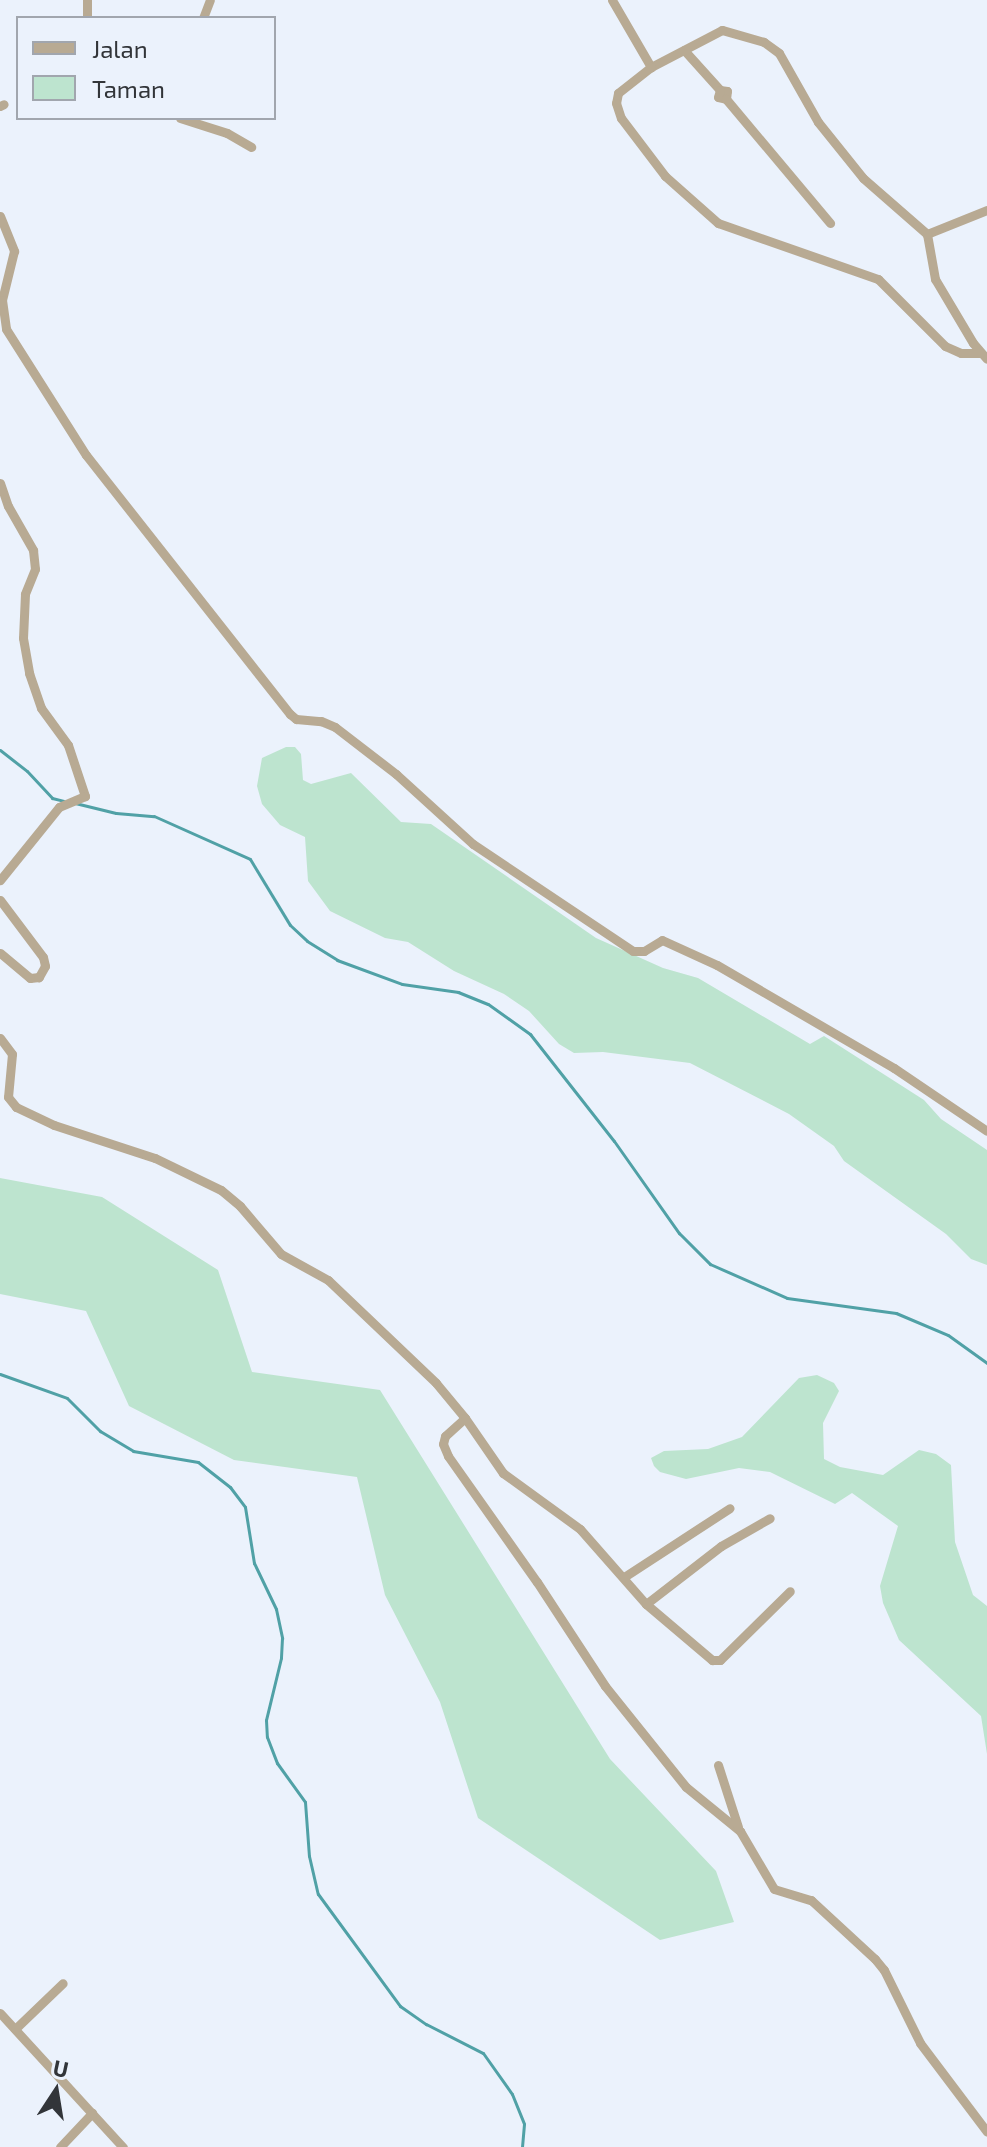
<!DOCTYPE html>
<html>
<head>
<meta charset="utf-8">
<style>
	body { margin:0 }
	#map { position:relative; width:987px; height:2147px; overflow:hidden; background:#ebf2fc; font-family:"Exo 2",sans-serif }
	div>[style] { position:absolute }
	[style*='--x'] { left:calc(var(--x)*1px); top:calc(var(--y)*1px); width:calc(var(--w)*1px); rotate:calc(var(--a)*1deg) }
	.green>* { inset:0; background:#bde4cf }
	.stream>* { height:3px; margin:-1.5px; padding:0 1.5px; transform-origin:1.5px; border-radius:1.5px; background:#50a1a6 }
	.minor>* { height:9px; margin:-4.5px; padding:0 4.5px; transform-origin:4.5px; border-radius:4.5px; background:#b8aa93 }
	span { translate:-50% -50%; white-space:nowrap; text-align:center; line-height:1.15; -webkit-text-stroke:6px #ebf2fc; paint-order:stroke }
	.legend { position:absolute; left:16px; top:16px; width:260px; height:104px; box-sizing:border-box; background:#ebf2fc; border:2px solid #a1a6ae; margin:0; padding:10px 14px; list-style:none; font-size:24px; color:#323539 }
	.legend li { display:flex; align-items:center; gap:16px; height:40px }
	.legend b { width:40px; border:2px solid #a1a6ae }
	.north { position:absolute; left:16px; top:2051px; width:80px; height:80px; -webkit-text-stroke:6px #ebf2fc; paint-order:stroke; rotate:12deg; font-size:22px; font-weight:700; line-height:32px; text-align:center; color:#323539 }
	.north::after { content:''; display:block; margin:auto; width:28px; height:36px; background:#323539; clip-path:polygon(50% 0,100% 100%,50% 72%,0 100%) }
</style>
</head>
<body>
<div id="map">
	<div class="green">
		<div style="clip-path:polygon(286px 747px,295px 747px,301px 754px,303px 780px,311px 784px,351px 773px,401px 822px,431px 824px,596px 938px,663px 968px,698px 978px,810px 1044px,824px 1036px,924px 1100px,941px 1119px,987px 1150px,987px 1265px,971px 1259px,946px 1234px,844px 1161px,834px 1146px,789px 1114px,690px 1063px,603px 1052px,574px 1053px,559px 1044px,529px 1011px,504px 994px,454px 971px,408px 942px,385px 938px,330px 911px,308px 881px,305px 837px,280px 825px,262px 804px,257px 786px,262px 758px)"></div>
		<div style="clip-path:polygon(0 1178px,102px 1197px,218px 1270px,252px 1372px,380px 1390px,610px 1759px,716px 1871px,734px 1922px,660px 1940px,478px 1818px,440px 1702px,385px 1595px,357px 1477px,234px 1460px,129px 1406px,86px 1311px,0 1294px)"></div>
		<div style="clip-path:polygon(817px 1375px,834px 1383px,839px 1391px,823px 1423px,824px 1459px,840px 1467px,883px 1475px,919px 1450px,936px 1454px,951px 1465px,955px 1542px,973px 1595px,987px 1606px,987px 1754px,981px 1716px,899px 1640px,883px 1603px,880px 1586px,898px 1526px,852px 1493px,835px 1504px,770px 1472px,739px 1468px,686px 1479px,660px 1472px,654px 1466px,651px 1458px,664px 1451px,708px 1449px,742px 1437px,799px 1378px)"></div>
	</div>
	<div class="stream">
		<div style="--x:0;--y:750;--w:34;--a:38"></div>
		<div style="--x:27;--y:771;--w:37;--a:47"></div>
		<div style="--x:52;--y:798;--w:12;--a:14"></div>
		<div style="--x:75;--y:803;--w:42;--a:13.7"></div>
		<div style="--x:116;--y:813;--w:38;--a:5"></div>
		<div style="--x:154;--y:816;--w:105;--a:24.1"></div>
		<div style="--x:250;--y:859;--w:77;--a:58.8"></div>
		<div style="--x:290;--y:925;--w:23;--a:43"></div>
		<div style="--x:307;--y:941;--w:36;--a:32"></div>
		<div style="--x:337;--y:960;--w:69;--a:20.3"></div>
		<div style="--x:402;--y:984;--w:57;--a:8.1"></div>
		<div style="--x:458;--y:992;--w:32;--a:22"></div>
		<div style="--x:488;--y:1004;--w:52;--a:35.5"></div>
		<div style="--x:530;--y:1034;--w:136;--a:51.9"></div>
		<div style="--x:614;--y:1141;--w:113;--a:54.8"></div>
		<div style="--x:679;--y:1233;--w:44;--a:45"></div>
		<div style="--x:710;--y:1264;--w:84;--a:23.8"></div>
		<div style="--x:787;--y:1298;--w:110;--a:7.8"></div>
		<div style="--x:896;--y:1313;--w:56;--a:22.9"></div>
		<div style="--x:948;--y:1335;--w:48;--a:35.7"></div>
		<div style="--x:0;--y:1374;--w:71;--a:19.7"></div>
		<div style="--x:67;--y:1398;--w:47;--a:45"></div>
		<div style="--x:100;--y:1431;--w:39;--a:31"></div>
		<div style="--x:133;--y:1451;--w:66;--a:9.6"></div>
		<div style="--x:198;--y:1462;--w:41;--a:38"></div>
		<div style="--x:230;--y:1487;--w:25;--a:53"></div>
		<div style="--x:245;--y:1507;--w:57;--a:80.9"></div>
		<div style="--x:254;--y:1563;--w:51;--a:64.4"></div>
		<div style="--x:276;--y:1609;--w:30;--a:78"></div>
		<div style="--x:282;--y:1638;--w:20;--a:93"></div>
		<div style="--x:281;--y:1658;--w:64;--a:103.6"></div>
		<div style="--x:266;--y:1720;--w:17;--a:87"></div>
		<div style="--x:267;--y:1737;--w:28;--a:69"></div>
		<div style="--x:277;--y:1763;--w:48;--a:54.3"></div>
		<div style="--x:305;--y:1802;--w:54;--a:85.8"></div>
		<div style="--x:309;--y:1856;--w:39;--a:77"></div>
		<div style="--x:318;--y:1894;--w:139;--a:53.8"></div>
		<div style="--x:400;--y:2006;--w:32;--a:35"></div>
		<div style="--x:426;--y:2024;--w:64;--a:27"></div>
		<div style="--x:483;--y:2053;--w:50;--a:54.7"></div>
		<div style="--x:512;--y:2094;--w:32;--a:68"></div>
		<div style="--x:524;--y:2124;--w:23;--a:95"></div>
	</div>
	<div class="minor">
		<div style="--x:87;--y:0;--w:18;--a:90"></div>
		<div style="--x:612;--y:0;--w:78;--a:59.8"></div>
		<div style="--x:203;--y:18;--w:19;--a:-69"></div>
		<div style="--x:684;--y:50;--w:54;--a:48"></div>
		<div style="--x:720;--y:90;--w:7;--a:8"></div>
		<div style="--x:727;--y:91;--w:8;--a:97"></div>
		<div style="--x:726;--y:99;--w:8;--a:-166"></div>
		<div style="--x:718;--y:97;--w:7;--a:-74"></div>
		<div style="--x:726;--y:99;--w:162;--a:50"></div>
		<div style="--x:0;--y:106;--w:4;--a:-27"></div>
		<div style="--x:180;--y:118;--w:49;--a:17.7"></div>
		<div style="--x:227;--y:133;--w:28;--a:30"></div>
		<div style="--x:987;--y:210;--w:65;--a:158.2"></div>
		<div style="--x:927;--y:234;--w:46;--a:79.9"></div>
		<div style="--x:935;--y:279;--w:74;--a:59.3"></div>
		<div style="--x:973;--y:343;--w:21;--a:49"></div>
		<div style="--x:0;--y:216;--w:38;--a:68"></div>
		<div style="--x:14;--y:251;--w:50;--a:103.8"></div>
		<div style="--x:2;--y:300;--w:29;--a:82"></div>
		<div style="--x:6;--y:329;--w:149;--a:57.6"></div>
		<div style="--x:86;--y:455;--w:330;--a:51.8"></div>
		<div style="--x:290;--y:714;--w:8;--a:40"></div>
		<div style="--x:296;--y:719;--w:25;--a:5"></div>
		<div style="--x:321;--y:721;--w:15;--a:23"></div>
		<div style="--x:335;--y:727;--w:77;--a:37.6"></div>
		<div style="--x:396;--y:774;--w:104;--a:42.3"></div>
		<div style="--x:473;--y:844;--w:192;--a:33.8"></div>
		<div style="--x:633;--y:951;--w:11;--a:0"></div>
		<div style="--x:644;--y:951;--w:21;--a:-31"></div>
		<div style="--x:662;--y:940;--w:60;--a:24.4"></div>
		<div style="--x:717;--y:965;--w:205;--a:30.2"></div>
		<div style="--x:894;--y:1068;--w:112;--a:34.1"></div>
		<div style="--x:927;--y:234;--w:85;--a:-138.8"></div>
		<div style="--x:863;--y:178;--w:72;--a:-128.8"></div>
		<div style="--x:818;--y:122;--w:79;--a:-119.5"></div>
		<div style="--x:779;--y:53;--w:19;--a:-144"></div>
		<div style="--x:764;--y:42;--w:44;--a:-164.1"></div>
		<div style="--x:722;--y:30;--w:80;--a:152.5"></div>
		<div style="--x:651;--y:67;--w:42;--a:141.8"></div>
		<div style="--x:618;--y:93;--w:10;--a:101"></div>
		<div style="--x:616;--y:103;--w:16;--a:72"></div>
		<div style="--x:621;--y:118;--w:73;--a:52.8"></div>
		<div style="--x:665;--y:176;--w:71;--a:41.6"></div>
		<div style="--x:718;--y:223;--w:170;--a:19.3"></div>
		<div style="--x:878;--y:279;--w:95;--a:45"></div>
		<div style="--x:945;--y:346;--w:17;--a:24"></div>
		<div style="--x:961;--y:353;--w:19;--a:0"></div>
		<div style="--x:0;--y:483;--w:24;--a:71"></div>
		<div style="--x:8;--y:506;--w:51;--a:60.4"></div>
		<div style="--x:33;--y:550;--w:19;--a:84"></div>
		<div style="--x:35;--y:569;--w:27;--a:112"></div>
		<div style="--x:25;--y:594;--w:44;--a:92.6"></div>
		<div style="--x:23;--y:638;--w:36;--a:80"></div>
		<div style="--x:29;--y:673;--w:37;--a:71"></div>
		<div style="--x:41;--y:708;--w:46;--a:53.9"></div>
		<div style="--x:68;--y:745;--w:54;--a:71.6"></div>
		<div style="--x:85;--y:796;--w:28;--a:157"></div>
		<div style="--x:59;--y:807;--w:94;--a:128.9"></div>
		<div style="--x:0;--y:900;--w:71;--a:53"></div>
		<div style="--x:43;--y:957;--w:9;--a:77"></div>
		<div style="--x:45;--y:966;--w:13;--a:119"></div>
		<div style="--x:39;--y:977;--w:9;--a:174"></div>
		<div style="--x:30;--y:978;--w:39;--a:-140"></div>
		<div style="--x:0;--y:1038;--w:20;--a:53"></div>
		<div style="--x:12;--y:1054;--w:43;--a:95.3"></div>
		<div style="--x:8;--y:1097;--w:13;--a:51"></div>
		<div style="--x:16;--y:1107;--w:42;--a:25.3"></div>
		<div style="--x:54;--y:1125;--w:106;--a:18.1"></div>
		<div style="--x:155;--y:1158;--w:73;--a:25.9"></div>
		<div style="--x:221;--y:1190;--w:25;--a:40"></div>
		<div style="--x:240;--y:1206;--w:63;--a:49.5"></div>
		<div style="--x:281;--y:1254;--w:54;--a:29"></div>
		<div style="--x:328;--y:1280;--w:149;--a:43.6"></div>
		<div style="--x:436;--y:1383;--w:45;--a:50.4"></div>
		<div style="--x:465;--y:1418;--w:27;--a:138"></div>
		<div style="--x:445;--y:1436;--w:8;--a:104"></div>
		<div style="--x:443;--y:1444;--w:13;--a:67"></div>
		<div style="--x:448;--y:1456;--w:154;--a:54.8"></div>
		<div style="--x:537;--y:1582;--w:124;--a:56.8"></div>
		<div style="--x:605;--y:1686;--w:129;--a:51.3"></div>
		<div style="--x:686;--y:1787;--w:70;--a:39.2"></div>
		<div style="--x:740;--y:1831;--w:67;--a:59.6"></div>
		<div style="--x:774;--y:1889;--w:39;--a:17"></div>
		<div style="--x:811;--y:1900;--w:87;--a:42.7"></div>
		<div style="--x:875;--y:1959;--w:14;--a:51"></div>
		<div style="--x:884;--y:1970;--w:81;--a:63.7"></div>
		<div style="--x:920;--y:2043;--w:111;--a:53"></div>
		<div style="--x:465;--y:1418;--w:67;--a:55.4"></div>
		<div style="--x:503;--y:1473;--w:95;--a:36"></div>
		<div style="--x:580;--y:1529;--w:100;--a:48.7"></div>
		<div style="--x:646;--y:1604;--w:87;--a:40.3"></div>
		<div style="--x:712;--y:1660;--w:8;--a:0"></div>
		<div style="--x:720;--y:1660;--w:98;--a:-44.6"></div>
		<div style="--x:624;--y:1577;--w:126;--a:-33.1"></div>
		<div style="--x:646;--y:1604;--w:95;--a:-37.7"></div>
		<div style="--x:721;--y:1546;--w:56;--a:-29.7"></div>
		<div style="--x:718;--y:1765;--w:65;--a:72.1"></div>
		<div style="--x:0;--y:2013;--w:182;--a:47.5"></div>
		<div style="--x:15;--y:2029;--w:66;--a:-43.8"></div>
		<div style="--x:60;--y:2147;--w:47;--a:-46.7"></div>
	</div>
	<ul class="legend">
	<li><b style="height:10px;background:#b8aa93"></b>Jalan</li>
	<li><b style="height:22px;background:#bde4cf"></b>Taman</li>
	</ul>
	<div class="north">U</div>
</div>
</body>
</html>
